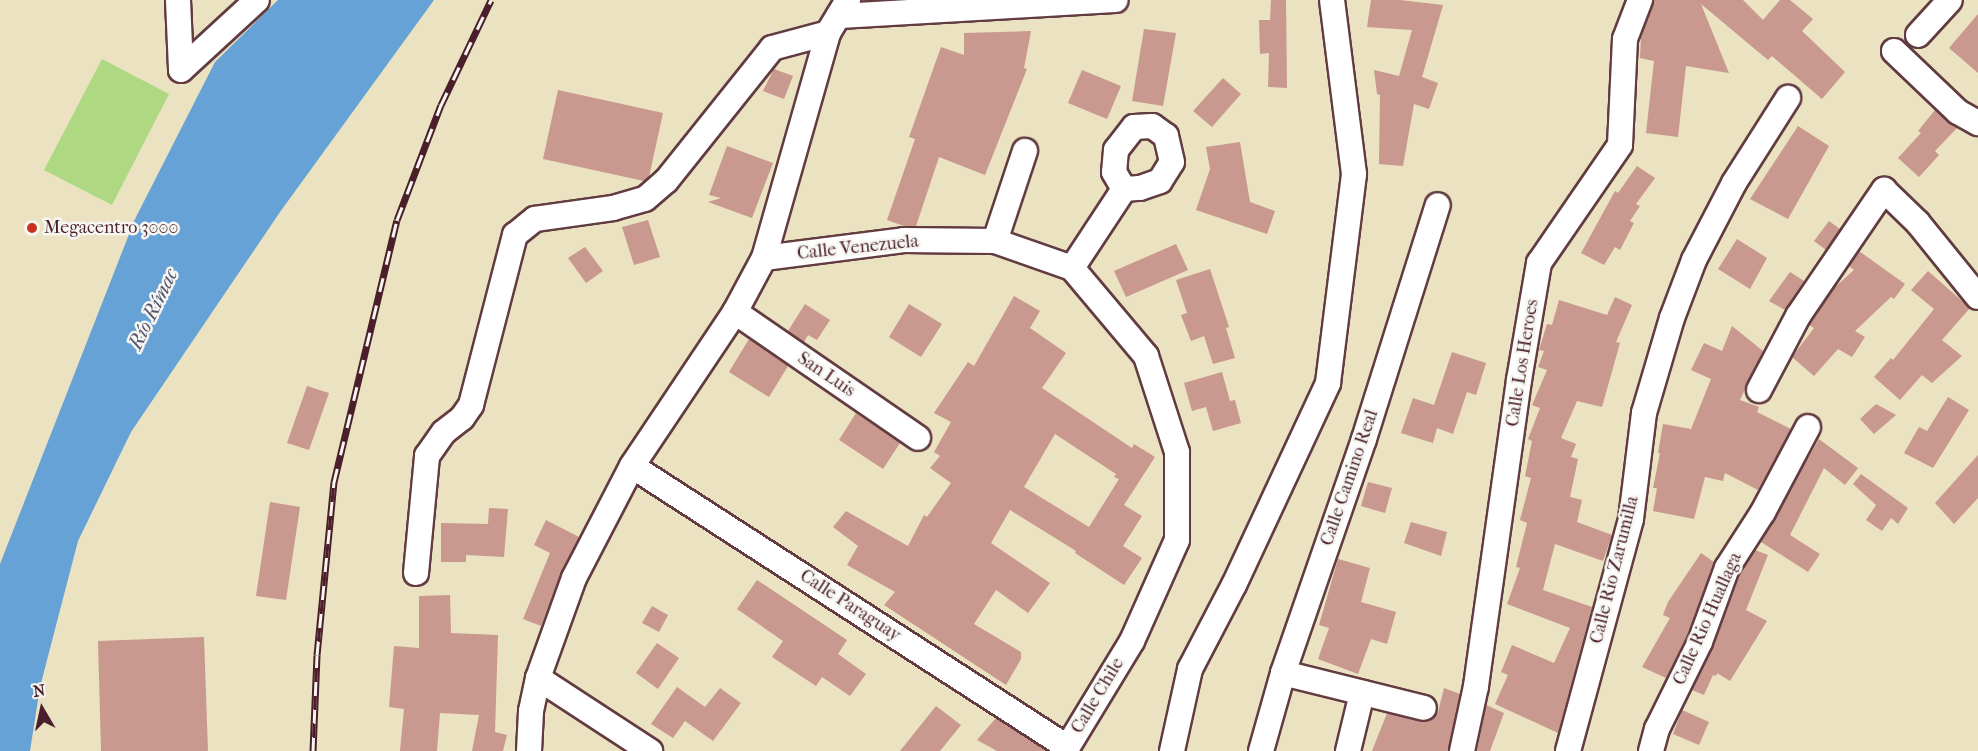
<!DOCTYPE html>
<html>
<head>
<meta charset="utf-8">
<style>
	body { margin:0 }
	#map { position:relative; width:1978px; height:751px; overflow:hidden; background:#eae2c0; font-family:"IM FELL French Canon",serif }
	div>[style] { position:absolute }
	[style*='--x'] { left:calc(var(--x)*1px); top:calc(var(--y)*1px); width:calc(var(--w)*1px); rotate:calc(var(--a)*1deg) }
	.green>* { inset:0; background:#afd883 }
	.water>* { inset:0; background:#66a2d6 }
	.building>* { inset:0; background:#c9988e }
	.roads { filter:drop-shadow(2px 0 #623c41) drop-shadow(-2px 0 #623c41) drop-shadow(0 2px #623c41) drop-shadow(0 -2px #623c41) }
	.street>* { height:24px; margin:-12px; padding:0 12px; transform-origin:12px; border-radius:12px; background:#fff }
	.rail>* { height:7px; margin-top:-3.5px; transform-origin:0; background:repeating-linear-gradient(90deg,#f6f6f2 0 14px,#4a1f2b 0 28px); box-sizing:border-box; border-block:2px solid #4a1f2b }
	.dots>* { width:16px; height:16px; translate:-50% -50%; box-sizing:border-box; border:3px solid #f6f6f2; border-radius:50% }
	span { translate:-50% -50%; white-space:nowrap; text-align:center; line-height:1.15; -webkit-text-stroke:5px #f6f6f2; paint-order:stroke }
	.poi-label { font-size:18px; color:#4a1f2b }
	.left { translate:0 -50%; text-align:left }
	.street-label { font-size:18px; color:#4a1f2b }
	.water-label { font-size:20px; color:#55536f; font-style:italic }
	.north { position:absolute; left:12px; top:679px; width:60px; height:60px; -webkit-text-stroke:4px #f6f6f2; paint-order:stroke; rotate:351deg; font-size:16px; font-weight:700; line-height:24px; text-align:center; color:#4a1f2b }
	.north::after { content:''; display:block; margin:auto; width:21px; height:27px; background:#4a1f2b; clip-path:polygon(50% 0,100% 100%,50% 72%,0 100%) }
</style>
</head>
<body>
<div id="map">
	<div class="green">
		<div style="clip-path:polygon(102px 59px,169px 94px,112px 205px,44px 170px)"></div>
	</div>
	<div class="water">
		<div style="clip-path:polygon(278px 0,434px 0,280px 212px,131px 432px,78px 541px,40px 687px,30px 751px,0 751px,0 564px,135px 219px,215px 62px)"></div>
	</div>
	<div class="building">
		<div style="clip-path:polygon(1271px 0,1286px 0,1287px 88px,1268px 87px,1269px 53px,1260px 54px,1259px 20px,1270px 20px)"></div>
		<div style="clip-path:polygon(1371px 0,1400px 0,1443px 5px,1422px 77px,1438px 83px,1429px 109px,1414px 104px,1403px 166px,1379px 164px,1380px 95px,1377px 94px,1374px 70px,1399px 76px,1412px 30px,1367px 27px)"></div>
		<div style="clip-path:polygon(1654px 0,1743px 0,1763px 20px,1780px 0,1790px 0,1813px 19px,1802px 31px,1845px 72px,1822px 99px,1772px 56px,1768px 60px,1701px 4px,1729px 73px,1686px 66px,1678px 137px,1646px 133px,1654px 61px,1640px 58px,1641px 37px)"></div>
		<div style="clip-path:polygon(1978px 14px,1978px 73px,1949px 48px)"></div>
		<div style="clip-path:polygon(1144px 29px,1176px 33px,1163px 106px,1132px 101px)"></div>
		<div style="clip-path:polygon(1031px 31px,1024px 68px,1027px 69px,985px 175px,939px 157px,916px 226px,904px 226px,887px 220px,915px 139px,909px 137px,941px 47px,964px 55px,964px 33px)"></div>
		<div style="clip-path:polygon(774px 69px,793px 76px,784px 99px,763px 91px)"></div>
		<div style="clip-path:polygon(1082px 70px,1121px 86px,1107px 119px,1068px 103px)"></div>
		<div style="clip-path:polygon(1223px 78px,1241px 94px,1212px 127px,1193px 111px)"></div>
		<div style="clip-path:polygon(558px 90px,663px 113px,649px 177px,644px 181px,543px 159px)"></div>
		<div style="clip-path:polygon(1935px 110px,1957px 128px,1935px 151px,1939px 155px,1919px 177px,1898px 158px,1921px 133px,1918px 131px)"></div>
		<div style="clip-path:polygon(1798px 126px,1829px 146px,1788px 219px,1750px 199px)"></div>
		<div style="clip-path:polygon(1240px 142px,1250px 202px,1275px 211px,1267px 234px,1196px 210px,1210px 169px,1206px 147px)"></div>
		<div style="clip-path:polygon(727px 146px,773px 163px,752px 218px,708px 202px,721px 198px,709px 195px)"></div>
		<div style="clip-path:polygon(1637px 166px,1655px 178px,1636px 204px,1640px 206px,1630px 221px,1634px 223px,1620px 250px,1615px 247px,1604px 265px,1581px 253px,1615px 191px,1618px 193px)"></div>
		<div style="clip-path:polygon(648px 220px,660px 257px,634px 265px,622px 227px)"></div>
		<div style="clip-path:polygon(1829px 221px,1840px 229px,1826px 250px,1814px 241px)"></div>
		<div style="clip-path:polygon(1737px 239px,1767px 258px,1750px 289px,1718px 269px)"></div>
		<div style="clip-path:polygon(1176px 244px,1188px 270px,1126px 297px,1114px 271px)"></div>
		<div style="clip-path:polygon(585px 247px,603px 271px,586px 283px,568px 258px)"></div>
		<div style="clip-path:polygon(1859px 251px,1905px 284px,1894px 299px,1891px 297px,1855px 331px,1865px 337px,1852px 357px,1838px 349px,1814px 376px,1792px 357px,1814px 328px,1809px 325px,1834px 288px,1854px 270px,1849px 266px)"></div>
		<div style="clip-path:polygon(1210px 269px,1229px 327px,1226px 328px,1235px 358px,1213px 364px,1204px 336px,1191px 341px,1181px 315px,1187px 313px,1176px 280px)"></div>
		<div style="clip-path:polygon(1928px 271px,1970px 308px,1942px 340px,1962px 356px,1932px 383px,1922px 375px,1900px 400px,1874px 377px,1891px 358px,1893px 360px,1934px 309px,1911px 290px)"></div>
		<div style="clip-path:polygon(1790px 272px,1804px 281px,1785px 310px,1769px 301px)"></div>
		<div style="clip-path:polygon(evenodd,1014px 296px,1040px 311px,1030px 328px,1066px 353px,1042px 388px,1132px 448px,1134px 444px,1155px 457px,1124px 505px,1142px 516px,1123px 546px,1142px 558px,1124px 585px,1075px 553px,1076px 551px,1010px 510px,991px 543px,1050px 583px,1028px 613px,996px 590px,974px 624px,1021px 652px,1021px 659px,1006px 685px,884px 605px,895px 592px,847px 565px,858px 546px,833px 527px,846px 511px,908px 546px,924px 515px,927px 517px,951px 483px,930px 468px,940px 456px,934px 452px,951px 422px,934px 413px,968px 362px,974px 366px,1014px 296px,1055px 434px,1116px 474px,1114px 477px,1119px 479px,1089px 527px,1024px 487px,1055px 434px)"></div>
		<div style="clip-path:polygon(1615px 297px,1632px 305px,1616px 342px,1620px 343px,1602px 407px,1577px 401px,1561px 438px,1576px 444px,1571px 457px,1578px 459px,1570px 497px,1582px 500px,1577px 522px,1612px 535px,1603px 561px,1555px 544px,1543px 590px,1592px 607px,1558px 733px,1495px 704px,1508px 675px,1501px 672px,1512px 645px,1554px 663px,1570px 628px,1507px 604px,1520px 568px,1516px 567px,1527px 523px,1520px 520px,1531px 478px,1525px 476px,1532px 441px,1528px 439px,1540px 408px,1532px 405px,1547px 370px,1538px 367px,1544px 351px,1539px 350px,1547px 324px,1552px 325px,1559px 300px,1607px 315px)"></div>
		<div style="clip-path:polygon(805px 304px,830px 320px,817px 340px,808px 335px,804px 342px,788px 331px)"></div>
		<div style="clip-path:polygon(909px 304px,942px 324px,921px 357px,889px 337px)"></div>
		<div style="clip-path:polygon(1732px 326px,1763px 351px,1740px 400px,1759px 407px,1757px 412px,1791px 429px,1758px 490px,1725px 473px,1723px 481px,1705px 477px,1694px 519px,1653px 511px,1657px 488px,1653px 488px,1660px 453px,1658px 453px,1663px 424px,1691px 429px,1711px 379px,1691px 370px,1704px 343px,1722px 351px)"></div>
		<div style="clip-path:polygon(749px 339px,788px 366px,769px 397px,729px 372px)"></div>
		<div style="clip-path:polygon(1452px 352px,1486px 363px,1476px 395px,1467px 392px,1453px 434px,1437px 428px,1433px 443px,1401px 433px,1413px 398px,1434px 405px)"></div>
		<div style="clip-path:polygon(1222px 372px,1230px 401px,1235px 400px,1241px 423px,1213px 431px,1206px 407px,1192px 411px,1184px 383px)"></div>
		<div style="clip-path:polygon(307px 386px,329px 393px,309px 450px,287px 443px)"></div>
		<div style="clip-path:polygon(1948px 397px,1969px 410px,1933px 468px,1904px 453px,1919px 427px,1927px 431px)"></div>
		<div style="clip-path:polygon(1876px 404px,1896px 415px,1874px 434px,1860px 419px)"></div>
		<div style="clip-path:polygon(856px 413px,900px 443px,883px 469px,839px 440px)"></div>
		<div style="clip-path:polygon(1819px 439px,1858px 468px,1845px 485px,1824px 468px,1790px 535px,1820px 554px,1808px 572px,1761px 542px)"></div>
		<div style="clip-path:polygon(1978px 455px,1978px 498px,1954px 524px,1935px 503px)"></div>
		<div style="clip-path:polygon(1861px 474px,1908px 508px,1898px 524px,1891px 518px,1882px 531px,1866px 520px,1876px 505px,1853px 484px)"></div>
		<div style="clip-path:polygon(1368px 482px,1392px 488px,1385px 513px,1361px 506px)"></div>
		<div style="clip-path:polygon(270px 502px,300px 507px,286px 600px,256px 596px)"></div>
		<div style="clip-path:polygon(489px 508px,508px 509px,504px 557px,466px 555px,466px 562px,441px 562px,441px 523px,488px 524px)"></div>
		<div style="clip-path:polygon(546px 520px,579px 537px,561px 573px,541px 626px,523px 619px,550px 553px,534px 545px)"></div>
		<div style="clip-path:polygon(1411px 522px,1447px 532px,1441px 556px,1404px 543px)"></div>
		<div style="clip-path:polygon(1755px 550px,1768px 555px,1746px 610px,1767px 621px,1730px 681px,1717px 673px,1716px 676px,1713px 675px,1704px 695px,1692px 690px,1713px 647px,1740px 574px)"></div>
		<div style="clip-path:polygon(1701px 553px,1714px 562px,1687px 636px,1666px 678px,1642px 667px,1670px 618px,1663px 615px,1668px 602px)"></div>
		<div style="clip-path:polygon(1338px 559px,1370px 568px,1361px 602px,1396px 612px,1387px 644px,1371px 639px,1358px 674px,1318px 659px,1329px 628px,1319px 625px)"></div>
		<div style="clip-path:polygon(757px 580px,847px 640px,838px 654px,866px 674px,850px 696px,822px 677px,816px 686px,772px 657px,783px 641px,737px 609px)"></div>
		<div style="clip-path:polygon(450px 595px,451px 633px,498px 635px,495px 732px,507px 735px,503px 751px,472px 751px,479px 715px,440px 713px,437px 751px,400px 751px,404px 709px,389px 707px,394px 646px,419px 648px,419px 596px)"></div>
		<div style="clip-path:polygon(652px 606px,668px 615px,659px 632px,642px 623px)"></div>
		<div style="clip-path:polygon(204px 637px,208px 751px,101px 751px,98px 641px)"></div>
		<div style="clip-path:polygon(657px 643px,679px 658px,658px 689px,636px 673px)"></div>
		<div style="clip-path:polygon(677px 687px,705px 707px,720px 688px,741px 703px,713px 741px,685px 721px,673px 738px,651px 724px)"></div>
		<div style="clip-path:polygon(1444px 688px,1460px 694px,1448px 751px,1372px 751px,1387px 713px,1428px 721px,1438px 712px)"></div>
		<div style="clip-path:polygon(1486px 705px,1504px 713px,1490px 751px,1477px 751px)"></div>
		<div style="clip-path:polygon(936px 706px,961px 725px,940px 751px,900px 751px)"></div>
		<div style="clip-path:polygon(1682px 710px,1709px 722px,1699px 745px,1673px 734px)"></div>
		<div style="clip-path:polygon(996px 718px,1047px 751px,997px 751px,977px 740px)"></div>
	</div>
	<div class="roads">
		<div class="street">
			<div style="--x:178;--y:0;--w:70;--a:87.5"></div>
			<div style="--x:839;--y:16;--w:277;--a:-3.3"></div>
			<div style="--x:1918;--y:35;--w:47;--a:-47.6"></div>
			<div style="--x:1894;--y:51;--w:88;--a:43.6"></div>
			<div style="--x:1958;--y:112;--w:23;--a:29"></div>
			<div style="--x:181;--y:70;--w:103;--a:-42.6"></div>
			<div style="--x:995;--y:241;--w:95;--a:-71.6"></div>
			<div style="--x:764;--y:258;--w:141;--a:-7.3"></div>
			<div style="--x:904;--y:240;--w:91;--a:0.6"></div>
			<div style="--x:995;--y:241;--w:82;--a:19.3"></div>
			<div style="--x:1072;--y:268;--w:115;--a:49.9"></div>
			<div style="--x:1146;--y:356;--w:101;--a:72.1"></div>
			<div style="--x:1177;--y:452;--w:88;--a:90"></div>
			<div style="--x:1177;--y:540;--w:111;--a:114"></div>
			<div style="--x:1132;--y:641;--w:129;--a:121.3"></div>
			<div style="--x:1072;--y:268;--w:95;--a:-56.6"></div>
			<div style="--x:1124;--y:189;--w:16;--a:-4"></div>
			<div style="--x:1140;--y:188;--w:21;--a:-19"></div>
			<div style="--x:1160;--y:181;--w:22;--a:-58"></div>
			<div style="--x:1172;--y:162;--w:27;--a:-103"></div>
			<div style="--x:1166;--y:136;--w:17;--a:-144"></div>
			<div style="--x:1152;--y:126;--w:18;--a:177"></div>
			<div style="--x:1134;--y:127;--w:29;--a:128"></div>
			<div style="--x:1116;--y:150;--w:22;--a:95"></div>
			<div style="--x:1114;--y:172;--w:20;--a:60"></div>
			<div style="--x:735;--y:312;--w:222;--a:34.5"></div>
			<div style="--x:1759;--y:390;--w:84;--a:-62.2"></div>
			<div style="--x:1798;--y:316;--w:153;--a:-55.7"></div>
			<div style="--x:1884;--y:190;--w:47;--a:44.1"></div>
			<div style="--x:1918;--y:223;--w:95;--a:51"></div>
			<div style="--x:632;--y:466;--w:518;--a:32.86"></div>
			<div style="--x:416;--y:573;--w:118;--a:-84.6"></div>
			<div style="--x:427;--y:456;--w:29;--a:-55"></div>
			<div style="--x:444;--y:432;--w:23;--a:-38"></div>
			<div style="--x:462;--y:418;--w:16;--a:-55"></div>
			<div style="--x:471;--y:405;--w:176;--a:-75.5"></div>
			<div style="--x:515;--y:235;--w:26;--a:-39"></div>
			<div style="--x:535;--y:219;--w:79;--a:-8"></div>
			<div style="--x:613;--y:208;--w:33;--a:-16"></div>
			<div style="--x:645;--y:199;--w:28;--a:-41"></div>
			<div style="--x:666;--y:181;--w:170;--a:-51.4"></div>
			<div style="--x:772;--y:48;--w:58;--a:-15"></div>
			<div style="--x:1283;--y:673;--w:145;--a:13.9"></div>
			<div style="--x:538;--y:678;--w:134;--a:33.1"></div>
			<div style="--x:529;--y:751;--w:40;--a:-87.1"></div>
			<div style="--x:531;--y:711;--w:34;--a:-78"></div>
			<div style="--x:538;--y:678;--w:106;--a:-70.2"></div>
			<div style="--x:574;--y:578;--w:126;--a:-62.6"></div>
			<div style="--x:632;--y:466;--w:185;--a:-56.2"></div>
			<div style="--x:735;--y:312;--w:61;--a:-61.8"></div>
			<div style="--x:764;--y:258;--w:234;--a:-74.1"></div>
			<div style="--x:828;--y:33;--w:39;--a:-59"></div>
			<div style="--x:1172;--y:751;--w:84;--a:-77.6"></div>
			<div style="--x:1190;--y:669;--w:95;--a:-62.4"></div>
			<div style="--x:1234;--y:585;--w:223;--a:-65"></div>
			<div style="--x:1328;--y:383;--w:211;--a:-82.9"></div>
			<div style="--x:1354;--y:174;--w:175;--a:-97.2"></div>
			<div style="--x:1261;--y:751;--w:81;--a:-74.2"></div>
			<div style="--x:1283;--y:673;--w:248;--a:-70.9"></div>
			<div style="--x:1364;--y:439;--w:245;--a:-72.5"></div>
			<div style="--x:1348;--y:751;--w:60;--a:-76.4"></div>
			<div style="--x:1462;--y:751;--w:66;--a:-77.8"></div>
			<div style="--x:1476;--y:686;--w:309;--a:-82"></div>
			<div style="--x:1519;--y:380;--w:119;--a:-80.3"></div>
			<div style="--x:1539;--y:263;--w:143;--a:-55.5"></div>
			<div style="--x:1620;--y:145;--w:106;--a:-87.3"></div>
			<div style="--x:1625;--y:39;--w:42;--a:-69"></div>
			<div style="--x:1568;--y:751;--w:240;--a:-74.8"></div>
			<div style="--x:1631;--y:519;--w:107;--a:-83"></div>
			<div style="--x:1644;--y:413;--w:99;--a:-73.6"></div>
			<div style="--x:1672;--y:318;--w:62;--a:-69.2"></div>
			<div style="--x:1694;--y:260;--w:87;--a:-62.5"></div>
			<div style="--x:1734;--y:183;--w:101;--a:-57.6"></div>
			<div style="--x:1651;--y:751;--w:23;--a:-75"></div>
			<div style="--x:1657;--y:729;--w:97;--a:-63.7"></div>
			<div style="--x:1700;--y:642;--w:79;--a:-70"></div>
			<div style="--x:1727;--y:568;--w:67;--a:-57.3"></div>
			<div style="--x:1763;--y:512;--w:96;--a:-62.1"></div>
		</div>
	</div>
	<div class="rail">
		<div style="--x:313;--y:751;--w:96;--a:-87.6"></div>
		<div style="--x:317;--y:655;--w:174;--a:-84.4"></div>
		<div style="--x:334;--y:482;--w:269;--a:-76.5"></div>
		<div style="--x:397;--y:220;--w:123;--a:-69.1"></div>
		<div style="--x:441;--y:105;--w:116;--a:-64.5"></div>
	</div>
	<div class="dots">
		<div style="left:32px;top:228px;background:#c8321e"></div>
	</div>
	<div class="poi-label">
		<span class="left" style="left:44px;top:228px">Megacentro 3000</span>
	</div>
	<div class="street-label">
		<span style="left:858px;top:248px;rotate:-6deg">Calle Venezuela</span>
		<span style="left:1523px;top:363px;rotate:-81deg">Calle Los Heroes</span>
		<span style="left:826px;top:375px;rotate:34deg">San Luis</span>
		<span style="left:1350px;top:478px;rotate:-71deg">Calle Camino Real</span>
		<span style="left:1615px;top:570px;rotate:-76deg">Calle Rio Zarumilla</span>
		<span style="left:850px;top:606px;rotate:33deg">Calle Paraguay</span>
		<span style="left:1708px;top:619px;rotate:-66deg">Calle Rio Huallaga</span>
		<span style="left:1098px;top:696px;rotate:-59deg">Calle Chile</span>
	</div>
	<div class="water-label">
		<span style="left:153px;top:309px;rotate:-64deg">Río Rímac</span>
	</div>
	<div class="north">N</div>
</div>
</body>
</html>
